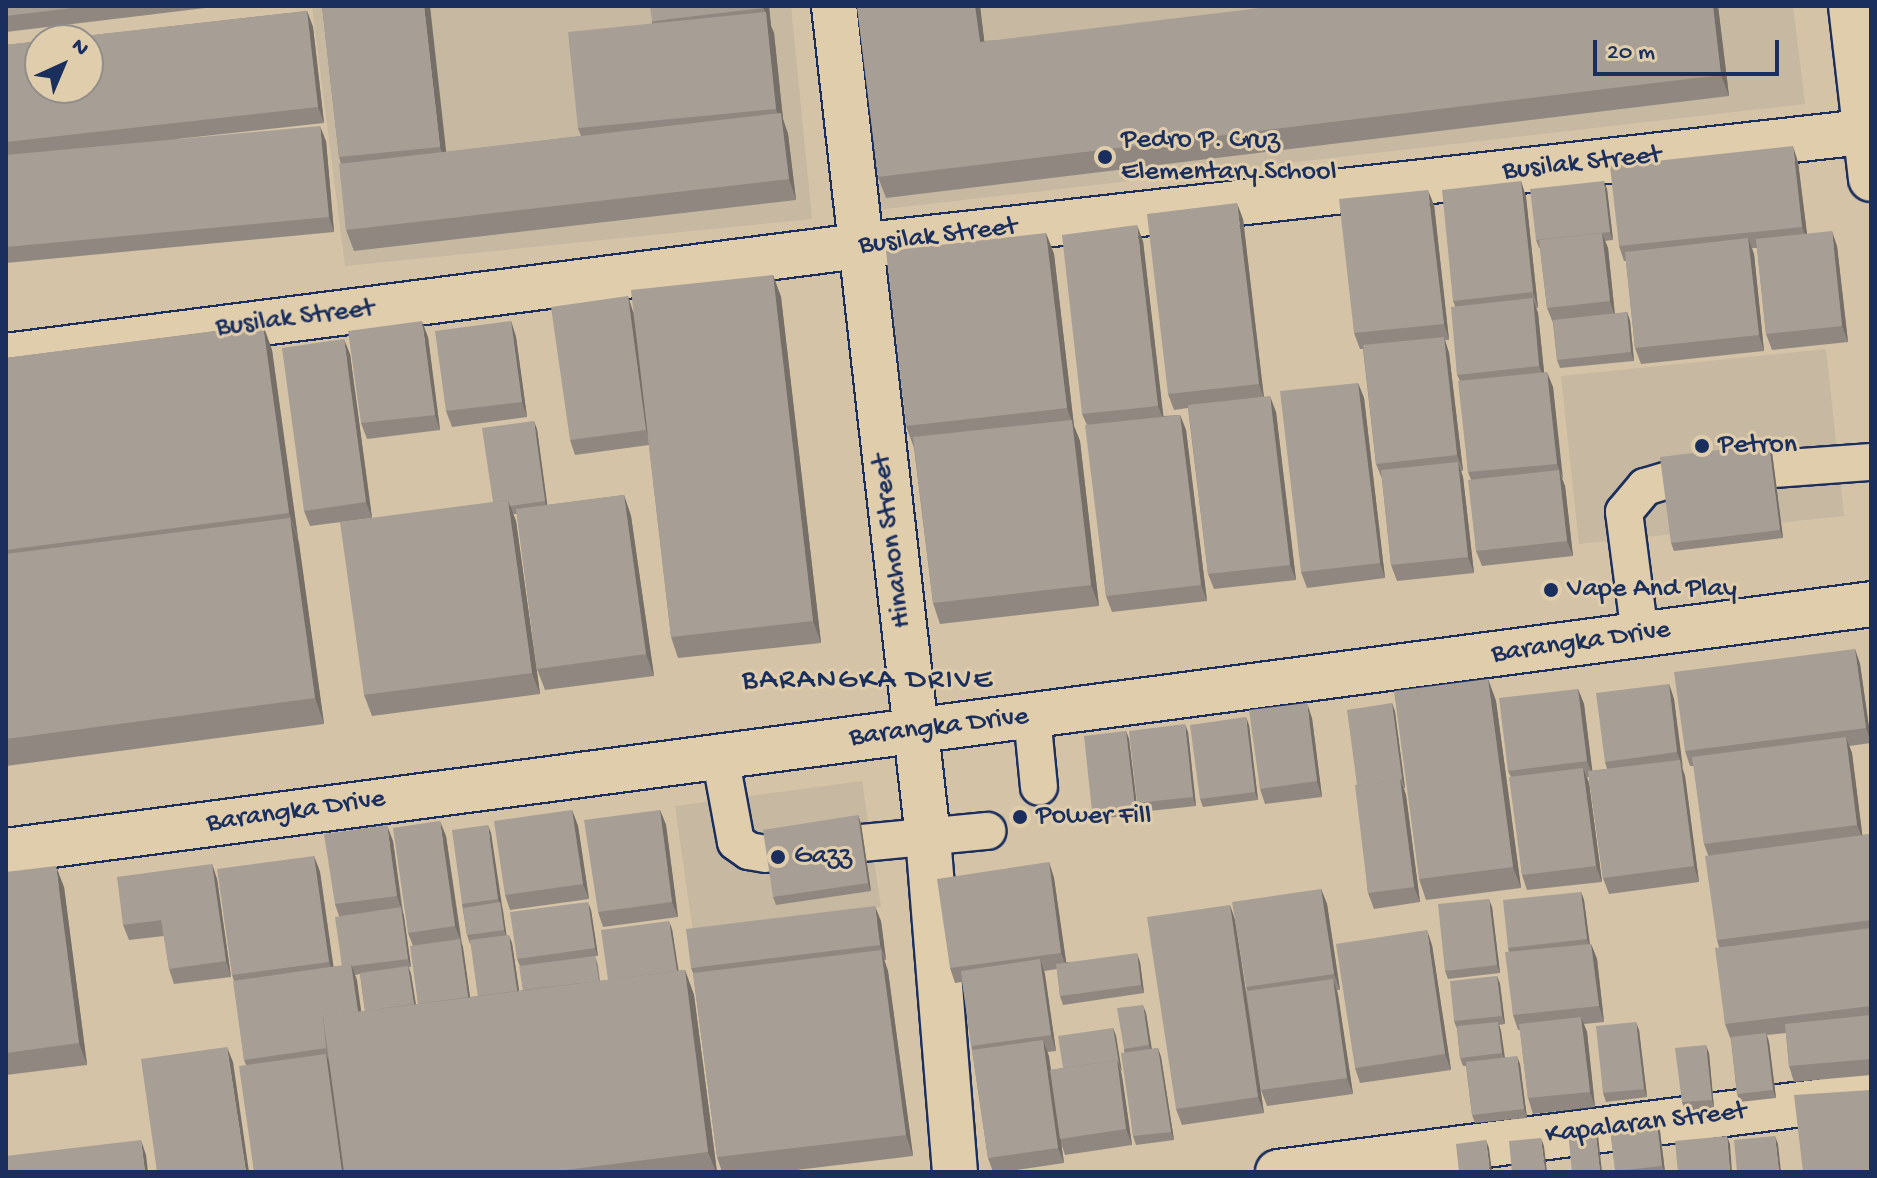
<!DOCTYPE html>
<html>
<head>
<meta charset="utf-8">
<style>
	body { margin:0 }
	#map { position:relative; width:1877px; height:1178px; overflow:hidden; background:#d4c3a6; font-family:"Gochi Hand",sans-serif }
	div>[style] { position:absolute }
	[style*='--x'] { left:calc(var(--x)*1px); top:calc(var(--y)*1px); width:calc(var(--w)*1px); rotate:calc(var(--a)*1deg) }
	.built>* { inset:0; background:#c6b8a1 }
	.roads { filter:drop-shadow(2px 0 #1b2f5e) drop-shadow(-2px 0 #1b2f5e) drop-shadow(0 2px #1b2f5e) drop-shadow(0 -2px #1b2f5e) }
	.service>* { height:36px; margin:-18px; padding:0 18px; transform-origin:18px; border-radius:18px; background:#e0cdab }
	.minor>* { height:44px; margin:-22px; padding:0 22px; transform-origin:22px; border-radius:22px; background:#e0cdab }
	.secondary>* { height:44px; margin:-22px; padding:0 22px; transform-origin:22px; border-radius:22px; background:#e0cdab }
	.wall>* { inset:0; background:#908880 }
	.shaded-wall>* { inset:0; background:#756f68 }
	.building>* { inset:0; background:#a79e95 }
	.dots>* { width:22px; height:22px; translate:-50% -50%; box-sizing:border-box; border:4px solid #e0cdab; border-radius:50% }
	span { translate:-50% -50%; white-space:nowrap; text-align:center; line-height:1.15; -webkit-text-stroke:6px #e0cdab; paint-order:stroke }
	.poi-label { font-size:28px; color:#1b2f5e }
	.left { translate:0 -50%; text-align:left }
	.street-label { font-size:28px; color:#1b2f5e }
	.neighbourhood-label { font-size:30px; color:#1b2f5e; letter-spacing:2px }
	.frame { position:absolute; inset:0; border:8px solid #1b2f5e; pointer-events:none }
	.north { position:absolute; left:24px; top:24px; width:80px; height:80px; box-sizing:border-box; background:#e0cdab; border:2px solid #918e8c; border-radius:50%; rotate:44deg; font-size:22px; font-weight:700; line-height:32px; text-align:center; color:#1b2f5e }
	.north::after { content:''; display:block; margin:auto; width:28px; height:36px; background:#1b2f5e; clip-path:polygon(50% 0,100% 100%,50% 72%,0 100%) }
	.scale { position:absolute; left:1593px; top:40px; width:186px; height:36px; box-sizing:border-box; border:4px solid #1b2f5e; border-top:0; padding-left:10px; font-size:24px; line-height:28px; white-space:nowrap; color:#1b2f5e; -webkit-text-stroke:6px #e0cdab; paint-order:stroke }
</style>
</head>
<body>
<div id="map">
	<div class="built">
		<div style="clip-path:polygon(312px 6px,791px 6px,812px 219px,345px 266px)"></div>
		<div style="clip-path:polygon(851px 6px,1793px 6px,1805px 104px,876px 210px)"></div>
		<div style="clip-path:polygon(1826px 349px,1844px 516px,1579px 544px,1561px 376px)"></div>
		<div style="clip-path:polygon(862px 781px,881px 907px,693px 932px,675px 806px)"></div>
	</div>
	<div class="roads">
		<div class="service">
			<div style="--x:1775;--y:469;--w:96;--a:-4.2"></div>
			<div style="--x:1640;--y:635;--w:124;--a:-97.4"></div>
			<div style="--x:1624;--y:512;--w:33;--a:-50"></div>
			<div style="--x:1645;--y:487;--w:21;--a:-17"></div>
			<div style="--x:1032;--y:716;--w:71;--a:84.4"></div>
			<div style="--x:720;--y:756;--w:87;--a:79.5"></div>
			<div style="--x:736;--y:842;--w:16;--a:35"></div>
			<div style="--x:749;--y:851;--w:17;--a:10"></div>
			<div style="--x:862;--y:843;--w:126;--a:-5.5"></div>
		</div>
		<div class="minor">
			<div style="--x:834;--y:6;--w:836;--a:83.55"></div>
			<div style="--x:928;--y:837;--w:336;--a:85.4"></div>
			<div style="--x:1851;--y:6;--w:174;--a:83.4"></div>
			<div style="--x:6;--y:356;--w:860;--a:-7.35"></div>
			<div style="--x:859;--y:246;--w:1019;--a:-6.48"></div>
			<div style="--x:1278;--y:1172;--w:598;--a:-7.4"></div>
		</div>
		<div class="secondary">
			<div style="--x:6;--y:851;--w:1881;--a:-7.54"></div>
		</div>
	</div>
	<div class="wall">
		<div style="clip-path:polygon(6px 6px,222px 6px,6px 32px)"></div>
		<div style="clip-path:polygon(322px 6px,446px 152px,581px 136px,578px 128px,652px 23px,652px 21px,769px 6px,771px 26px,774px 33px,783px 119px,788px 134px,796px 200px,354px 251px,346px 230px,341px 164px,339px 157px)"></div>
		<div style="clip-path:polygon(857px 6px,980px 6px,984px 41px,1718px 6px,1729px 96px,886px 198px,878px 177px)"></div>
		<div style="clip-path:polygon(307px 11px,313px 27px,324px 123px,177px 139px,326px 141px,334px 232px,6px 263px,6px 45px)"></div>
		<div style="clip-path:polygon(1798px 162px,1807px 234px,1837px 246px,1848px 342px,1772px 350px,1766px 334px,1757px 248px,1752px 248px,1754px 254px,1764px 351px,1641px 364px,1635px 348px,1626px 261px,1624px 261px,1619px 246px)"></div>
		<div style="clip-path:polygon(1521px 181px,1526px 197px,1538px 308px,1536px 308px,1538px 313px,1544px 372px,1553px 387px,1562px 479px,1565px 486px,1573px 556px,1482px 566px,1476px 551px,1471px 480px,1468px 472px,1460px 381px,1457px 375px,1455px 306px,1453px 301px)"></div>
		<div style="clip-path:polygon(1607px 189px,1613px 240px,1605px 241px,1608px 248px,1615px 314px,1627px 312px,1630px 321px,1634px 361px,1560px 368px,1557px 360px,1553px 323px,1547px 308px,1540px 248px,1539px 248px,1536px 240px)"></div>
		<div style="clip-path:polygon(1434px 205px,1449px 340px,1445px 340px,1449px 353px,1463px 471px,1461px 471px,1463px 477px,1474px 573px,1397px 581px,1391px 565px,1382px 479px,1376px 464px,1363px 349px,1360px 349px,1354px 333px)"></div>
		<div style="clip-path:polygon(1243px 219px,1264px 397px,1276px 412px,1296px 580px,1214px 589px,1208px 574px,1188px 408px,1174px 410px,1168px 394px)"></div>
		<div style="clip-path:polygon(1046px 233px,1054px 254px,1074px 426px,1080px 441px,1099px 606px,940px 624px,933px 603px,914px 448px,906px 426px)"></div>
		<div style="clip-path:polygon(1143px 241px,1163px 416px,1180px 415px,1186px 430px,1207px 601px,1112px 612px,1106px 596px,1087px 425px,1082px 414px)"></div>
		<div style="clip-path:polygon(773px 275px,781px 297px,821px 643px,678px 658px,671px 637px,649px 445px,575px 455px,570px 440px,628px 296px,633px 312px)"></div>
		<div style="clip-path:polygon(511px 321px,516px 337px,527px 417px,452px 427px,446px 411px)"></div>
		<div style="clip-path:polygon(263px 325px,272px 350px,324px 724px,6px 766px,6px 358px)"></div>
		<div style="clip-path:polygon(428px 337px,440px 430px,367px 439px,361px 423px)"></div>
		<div style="clip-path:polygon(350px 354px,372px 518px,310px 526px,304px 511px)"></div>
		<div style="clip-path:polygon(1358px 383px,1364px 398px,1385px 578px,1307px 588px,1301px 572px)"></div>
		<div style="clip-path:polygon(537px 429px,547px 505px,624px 495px,631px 516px,654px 676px,545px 690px,537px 669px,517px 514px,513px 514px,516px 521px,540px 694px,372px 716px,364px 695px,493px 502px)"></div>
		<div style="clip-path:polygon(1772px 452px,1783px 538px,1674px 551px,1671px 543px)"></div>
		<div style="clip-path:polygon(1855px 649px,1860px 664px,1871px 740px,1871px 743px,1849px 746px,1852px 753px,1862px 835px,1871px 834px,1871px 1075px,1794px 1082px,1789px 1066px,1786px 1033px,1767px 1035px,1769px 1042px,1776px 1098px,1740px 1102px,1737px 1094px,1731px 1040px,1725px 1024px,1719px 947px,1717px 940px,1708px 855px,1704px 844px,1694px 766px,1690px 766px,1685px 751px)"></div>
		<div style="clip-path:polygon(1488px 679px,1496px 701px,1521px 888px,1426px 900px,1419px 879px)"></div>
		<div style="clip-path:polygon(1669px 684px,1674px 699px,1682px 768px,1685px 776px,1699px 882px,1609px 894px,1603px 878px,1589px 777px,1587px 777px,1589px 783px,1602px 882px,1527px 890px,1522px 875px,1511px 777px,1508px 771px,1578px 689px,1584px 704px,1592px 771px,1607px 769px,1605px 762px)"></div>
		<div style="clip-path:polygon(1392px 703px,1395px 712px,1405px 788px,1404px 788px,1406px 795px,1420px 902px,1374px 909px,1368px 893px,1357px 785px)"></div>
		<div style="clip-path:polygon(1312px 718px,1322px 797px,1265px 804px,1260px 789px)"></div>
		<div style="clip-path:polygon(1249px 725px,1258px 800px,1203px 807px,1200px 799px)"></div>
		<div style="clip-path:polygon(1126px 731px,1129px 739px,1138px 815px,1095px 819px,1092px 811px)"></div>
		<div style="clip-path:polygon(1188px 732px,1196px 806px,1140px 812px,1137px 803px)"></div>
		<div style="clip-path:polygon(572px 810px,578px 826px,589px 899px,510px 910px,505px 895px)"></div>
		<div style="clip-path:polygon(660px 810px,666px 825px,678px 917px,603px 927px,598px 912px)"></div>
		<div style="clip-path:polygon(858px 815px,861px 824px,871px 891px,776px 905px,773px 897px)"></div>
		<div style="clip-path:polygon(evenodd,491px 833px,500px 903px,503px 910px,506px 935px,512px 943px,519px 991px,523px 990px,520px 966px,517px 959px,591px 910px,598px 956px,595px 956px,598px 965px,600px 981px,608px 980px,672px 929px,678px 971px,685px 970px,694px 995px,717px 1172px,254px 1172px,246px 1065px,244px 1060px,234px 981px,232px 975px,314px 856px,320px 872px,333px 967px,342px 966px,339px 916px,335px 904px,393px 841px,411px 967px,409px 967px,411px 974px,416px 1004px,418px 1004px,413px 946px,408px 933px,446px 836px,470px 997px,478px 996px,471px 943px,470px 944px,467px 935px,462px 904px,491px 833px,360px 974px,365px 1011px,361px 1011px,355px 975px,360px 974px)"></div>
		<div style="clip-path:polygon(1049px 862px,1054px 878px,1066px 962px,1140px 962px,1144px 993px,1063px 1005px,1060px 996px,1057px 969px,1044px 971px,1056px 1051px,1047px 1052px,1051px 1070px,1063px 1068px,1113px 1028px,1116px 1036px,1132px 1145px,1065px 1155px,1061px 1143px,1064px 1163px,1003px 1172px,993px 1172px,988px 1158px,962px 982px,955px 983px,950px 968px)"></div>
		<div style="clip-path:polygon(212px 864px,217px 879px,231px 977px,174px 984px,169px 969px,164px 936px,129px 940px,123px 925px)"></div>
		<div style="clip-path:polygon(6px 872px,64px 887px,87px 1065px,6px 1075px)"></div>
		<div style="clip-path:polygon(1321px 889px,1327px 904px,1340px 990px,1337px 990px,1353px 1094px,1267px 1106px,1261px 1090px,1249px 1011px,1264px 1113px,1182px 1125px,1176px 1109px,1230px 905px,1235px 920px,1246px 991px,1247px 991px,1246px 987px)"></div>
		<div style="clip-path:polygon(1581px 892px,1584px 900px,1590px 944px,1591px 944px,1597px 959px,1604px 1022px,1584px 1024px,1587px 1032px,1595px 1107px,1533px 1114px,1528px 1098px,1520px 1030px,1518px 1030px,1513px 1015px,1509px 952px,1508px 948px)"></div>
		<div style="clip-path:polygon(1492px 907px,1500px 973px,1448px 979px,1445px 971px)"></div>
		<div style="clip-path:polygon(881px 921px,886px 960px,884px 960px,888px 971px,913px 1156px,780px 1172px,722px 1172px,717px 1157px,693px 973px,691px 968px)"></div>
		<div style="clip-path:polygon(1432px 945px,1451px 1070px,1360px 1083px,1355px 1068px)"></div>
		<div style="clip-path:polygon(1497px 976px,1500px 984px,1505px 1024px,1499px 1025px,1501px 1031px,1505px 1057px,1520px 1064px,1527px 1118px,1475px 1123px,1472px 1115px,1466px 1066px,1463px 1066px,1460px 1058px,1457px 1029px,1454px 1021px)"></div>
		<div style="clip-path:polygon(1146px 1013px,1152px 1049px,1158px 1048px,1161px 1057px,1174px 1140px,1136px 1145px,1133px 1136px,1124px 1049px)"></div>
		<div style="clip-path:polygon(1639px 1030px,1647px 1097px,1606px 1102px,1603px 1093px)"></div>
		<div style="clip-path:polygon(1709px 1053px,1714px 1108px,1685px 1111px,1682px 1102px)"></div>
		<div style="clip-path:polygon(1610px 1129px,1660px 1131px,1665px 1172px,1616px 1172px)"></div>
	</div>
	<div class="shaded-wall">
		<div style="clip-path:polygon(424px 6px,430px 6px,448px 168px,440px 147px)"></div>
		<div style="clip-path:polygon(763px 6px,769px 6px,771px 26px,774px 33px,783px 119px,788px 134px,796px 200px,789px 179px,782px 125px,776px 109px,766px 15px)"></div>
		<div style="clip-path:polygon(975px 6px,980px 6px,987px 63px,980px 42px)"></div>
		<div style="clip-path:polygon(1713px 6px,1718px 6px,1729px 96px,1721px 75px)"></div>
		<div style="clip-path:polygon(307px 11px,313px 27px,324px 123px,318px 107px)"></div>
		<div style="clip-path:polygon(320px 126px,326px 141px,334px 232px,329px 217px)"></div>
		<div style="clip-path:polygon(1793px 146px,1798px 162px,1808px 242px,1802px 227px)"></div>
		<div style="clip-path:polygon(1521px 181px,1526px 197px,1538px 308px,1533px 292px)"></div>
		<div style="clip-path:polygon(1604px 181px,1607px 189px,1613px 240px,1610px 232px)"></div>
		<div style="clip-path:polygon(1428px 190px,1434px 205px,1449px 340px,1444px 324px)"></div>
		<div style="clip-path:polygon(1237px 203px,1243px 219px,1264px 399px,1259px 384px)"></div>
		<div style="clip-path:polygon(1137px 225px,1143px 241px,1164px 421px,1158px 406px)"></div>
		<div style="clip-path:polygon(1832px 231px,1837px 246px,1848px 342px,1842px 326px)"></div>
		<div style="clip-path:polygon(1046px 233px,1054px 254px,1074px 426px,1080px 441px,1099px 606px,1091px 585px,1072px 423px,1067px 408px)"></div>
		<div style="clip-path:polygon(1602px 233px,1608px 248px,1615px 317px,1610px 301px)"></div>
		<div style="clip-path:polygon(1748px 238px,1754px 254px,1764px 351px,1759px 335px)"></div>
		<div style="clip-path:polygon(773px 275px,781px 297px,821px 643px,813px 621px)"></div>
		<div style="clip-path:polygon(628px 296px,633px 312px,652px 445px,646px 430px)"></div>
		<div style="clip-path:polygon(1533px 298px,1538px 313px,1545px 381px,1539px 366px)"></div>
		<div style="clip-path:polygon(1627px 312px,1630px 321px,1634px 361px,1631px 352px)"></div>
		<div style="clip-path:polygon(422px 321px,428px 337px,440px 430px,435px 415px)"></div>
		<div style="clip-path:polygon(511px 321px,516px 337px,527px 417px,522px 402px)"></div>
		<div style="clip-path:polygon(263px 325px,272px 350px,298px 539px,289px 513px)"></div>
		<div style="clip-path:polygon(1444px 337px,1449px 353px,1463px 471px,1457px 455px)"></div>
		<div style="clip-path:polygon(344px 339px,350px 354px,372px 518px,366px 502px)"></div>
		<div style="clip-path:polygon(1547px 372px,1553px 387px,1563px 479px,1557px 464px)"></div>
		<div style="clip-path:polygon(1358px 383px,1364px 398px,1385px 578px,1380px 563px)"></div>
		<div style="clip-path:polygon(1270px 396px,1276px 412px,1296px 580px,1290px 565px)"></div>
		<div style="clip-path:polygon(1180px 415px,1186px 430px,1207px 601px,1201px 585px)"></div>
		<div style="clip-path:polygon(534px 421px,537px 429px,548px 510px,545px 501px)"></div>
		<div style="clip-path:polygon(1769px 444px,1772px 452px,1783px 538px,1780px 530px)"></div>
		<div style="clip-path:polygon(1458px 462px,1463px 477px,1474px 573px,1468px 557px)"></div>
		<div style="clip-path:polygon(1559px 470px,1565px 486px,1573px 556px,1567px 541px)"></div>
		<div style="clip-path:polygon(624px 495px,631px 516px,654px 676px,646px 654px)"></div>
		<div style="clip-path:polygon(508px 500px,516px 521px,540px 694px,532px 673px)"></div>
		<div style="clip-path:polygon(290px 518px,299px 543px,324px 724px,315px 698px)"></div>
		<div style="clip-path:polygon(1855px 649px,1860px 664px,1871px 742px,1866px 728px)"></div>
		<div style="clip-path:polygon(1488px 679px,1496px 701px,1521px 888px,1513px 867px)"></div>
		<div style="clip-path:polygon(1669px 684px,1674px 699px,1683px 768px,1677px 752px)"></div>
		<div style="clip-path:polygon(1578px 689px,1584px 704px,1593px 776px,1587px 761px)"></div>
		<div style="clip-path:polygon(1307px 703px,1312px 718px,1322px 797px,1317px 781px)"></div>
		<div style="clip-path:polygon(1392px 703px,1395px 712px,1405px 788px,1402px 779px)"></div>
		<div style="clip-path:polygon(1246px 717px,1249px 725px,1258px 800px,1255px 792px)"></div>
		<div style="clip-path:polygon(1185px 724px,1188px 732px,1196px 806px,1193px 797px)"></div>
		<div style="clip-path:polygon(1126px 731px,1129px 739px,1138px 815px,1135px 807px)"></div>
		<div style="clip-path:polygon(1846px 737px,1852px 753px,1863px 840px,1857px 825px)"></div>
		<div style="clip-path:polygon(1680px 760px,1685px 776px,1699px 882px,1694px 866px)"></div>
		<div style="clip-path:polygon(1583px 768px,1589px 783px,1602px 882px,1596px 866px)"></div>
		<div style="clip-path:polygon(1400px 779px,1406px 795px,1420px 902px,1414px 887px)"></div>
		<div style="clip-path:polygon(572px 810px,578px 826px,589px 899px,583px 884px)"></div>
		<div style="clip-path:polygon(660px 810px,666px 825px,678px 917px,672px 902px)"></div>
		<div style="clip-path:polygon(858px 815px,861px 824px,871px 891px,868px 883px)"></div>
		<div style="clip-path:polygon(440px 821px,446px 836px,461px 941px,455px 926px)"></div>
		<div style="clip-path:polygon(387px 825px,393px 841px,402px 911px,397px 896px)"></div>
		<div style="clip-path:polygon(488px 825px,491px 833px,507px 938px,504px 930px,501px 906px,498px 899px)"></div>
		<div style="clip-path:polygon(314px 856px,320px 872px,335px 977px,329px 962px)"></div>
		<div style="clip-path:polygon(1049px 862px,1054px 878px,1067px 968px,1061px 953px)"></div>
		<div style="clip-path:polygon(212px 864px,217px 879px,231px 977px,226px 961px)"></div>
		<div style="clip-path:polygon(56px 866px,64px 887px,87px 1065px,79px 1043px)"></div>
		<div style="clip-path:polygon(1321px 889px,1327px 904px,1340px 990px,1334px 974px)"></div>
		<div style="clip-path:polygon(1581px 892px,1584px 900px,1590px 947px,1587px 939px)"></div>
		<div style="clip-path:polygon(1489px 899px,1492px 907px,1500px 973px,1497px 965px)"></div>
		<div style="clip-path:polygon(588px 902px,591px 910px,598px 956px,595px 948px)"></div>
		<div style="clip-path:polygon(1230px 905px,1235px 920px,1264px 1113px,1258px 1097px)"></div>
		<div style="clip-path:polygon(875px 906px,881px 921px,886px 960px,880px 945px)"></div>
		<div style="clip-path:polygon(401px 907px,404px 916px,411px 967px,408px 959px)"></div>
		<div style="clip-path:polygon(669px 921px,672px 929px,681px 986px,678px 978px)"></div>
		<div style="clip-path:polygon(1427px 930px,1432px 945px,1451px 1070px,1445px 1054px)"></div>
		<div style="clip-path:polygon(509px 935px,512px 943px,522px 1010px,519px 1002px)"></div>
		<div style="clip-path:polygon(460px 939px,463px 947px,473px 1018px,470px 1010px)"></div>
		<div style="clip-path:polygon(1591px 944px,1597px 959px,1604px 1022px,1599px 1006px)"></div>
		<div style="clip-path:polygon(881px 950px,888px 971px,913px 1156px,906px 1135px)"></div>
		<div style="clip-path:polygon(1137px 953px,1140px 962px,1144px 993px,1141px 985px)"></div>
		<div style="clip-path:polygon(1040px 959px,1045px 974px,1056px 1051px,1051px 1035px)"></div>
		<div style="clip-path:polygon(351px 964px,357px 980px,364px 1033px,359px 1017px)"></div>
		<div style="clip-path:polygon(408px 966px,411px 974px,419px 1025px,416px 1017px)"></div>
		<div style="clip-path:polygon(685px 970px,694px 995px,717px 1172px,716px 1172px,708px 1152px)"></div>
		<div style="clip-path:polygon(1497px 976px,1500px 984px,1505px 1024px,1502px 1016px)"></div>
		<div style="clip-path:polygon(1333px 979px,1338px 994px,1353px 1094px,1347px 1078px)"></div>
		<div style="clip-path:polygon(1143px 1005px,1146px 1013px,1152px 1053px,1149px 1045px)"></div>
		<div style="clip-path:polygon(1581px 1017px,1587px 1032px,1595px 1107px,1590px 1092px)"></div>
		<div style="clip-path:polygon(1498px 1022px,1501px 1031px,1505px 1061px,1502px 1053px)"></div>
		<div style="clip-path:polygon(1636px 1022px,1639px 1030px,1647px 1097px,1644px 1089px)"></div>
		<div style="clip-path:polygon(1113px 1028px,1116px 1036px,1122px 1072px,1119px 1064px)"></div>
		<div style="clip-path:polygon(1766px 1033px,1769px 1042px,1776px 1098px,1773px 1090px)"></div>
		<div style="clip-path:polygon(1043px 1040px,1049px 1056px,1064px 1163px,1058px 1148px)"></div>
		<div style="clip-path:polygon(1706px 1045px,1709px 1053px,1714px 1108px,1712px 1100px)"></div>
		<div style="clip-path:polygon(227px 1047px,233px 1062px,249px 1172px,246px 1172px)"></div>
		<div style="clip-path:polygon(1158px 1048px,1161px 1057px,1174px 1140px,1171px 1132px)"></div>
		<div style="clip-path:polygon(326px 1054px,332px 1069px,346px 1172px,342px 1172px)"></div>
		<div style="clip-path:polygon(1517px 1056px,1520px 1064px,1527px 1118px,1524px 1109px)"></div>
		<div style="clip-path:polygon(1117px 1060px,1122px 1076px,1132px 1145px,1126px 1129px)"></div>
		<div style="clip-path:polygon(1657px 1123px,1660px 1131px,1665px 1172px,1662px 1166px)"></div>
		<div style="clip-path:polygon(1595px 1127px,1598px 1135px,1602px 1172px,1600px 1172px)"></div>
		<div style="clip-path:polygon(1727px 1136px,1730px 1144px,1732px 1172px,1730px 1172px)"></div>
		<div style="clip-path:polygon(1775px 1136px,1778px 1144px,1781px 1172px,1779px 1172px)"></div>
		<div style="clip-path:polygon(1541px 1138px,1544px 1146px,1547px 1172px,1545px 1171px)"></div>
		<div style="clip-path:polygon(141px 1140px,146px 1155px,148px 1172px,145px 1172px)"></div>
		<div style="clip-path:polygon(1486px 1140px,1489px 1148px,1492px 1172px,1490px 1172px)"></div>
	</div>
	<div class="building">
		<div style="clip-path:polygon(6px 6px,89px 6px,6px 16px)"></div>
		<div style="clip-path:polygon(322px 6px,424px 6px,440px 147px,339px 157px)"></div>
		<div style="clip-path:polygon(650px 6px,763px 6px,764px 8px,652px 21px)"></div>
		<div style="clip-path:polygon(857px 6px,975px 6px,980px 42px,1276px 6px,1713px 6px,1721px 75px,878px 177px)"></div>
		<div style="clip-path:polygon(307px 11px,318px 107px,6px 142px,6px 45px,40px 41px,40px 88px,88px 88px,88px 40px,48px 40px)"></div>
		<div style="clip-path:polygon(766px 12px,776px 109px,578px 128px,568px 32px)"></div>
		<div style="clip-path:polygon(781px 113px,789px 179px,346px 230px,339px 164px)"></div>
		<div style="clip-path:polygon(320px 126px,329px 217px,6px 247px,6px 155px)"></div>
		<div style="clip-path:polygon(1793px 146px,1802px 227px,1619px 246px,1610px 166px)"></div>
		<div style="clip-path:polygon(1521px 181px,1533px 292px,1453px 301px,1442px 190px)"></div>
		<div style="clip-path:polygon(1604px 181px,1610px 232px,1536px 240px,1530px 189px)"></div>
		<div style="clip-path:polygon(1428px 190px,1444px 324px,1354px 333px,1339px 199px)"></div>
		<div style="clip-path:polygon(1237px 203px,1259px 384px,1168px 394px,1147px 214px)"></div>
		<div style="clip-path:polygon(1137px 225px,1158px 406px,1082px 414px,1062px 235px)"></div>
		<div style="clip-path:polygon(1832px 231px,1842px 326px,1766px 334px,1756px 239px)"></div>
		<div style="clip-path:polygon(1046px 233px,1067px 408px,906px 426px,886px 251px)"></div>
		<div style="clip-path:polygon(1602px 233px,1610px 301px,1547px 308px,1539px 240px)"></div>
		<div style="clip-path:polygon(1748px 238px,1759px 335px,1635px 348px,1625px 252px)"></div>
		<div style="clip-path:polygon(773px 275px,813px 621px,671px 637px,631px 290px)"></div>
		<div style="clip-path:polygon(628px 296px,646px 430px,570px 440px,551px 307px)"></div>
		<div style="clip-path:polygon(1533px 298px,1539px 366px,1457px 375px,1451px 307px)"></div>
		<div style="clip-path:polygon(1627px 312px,1631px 352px,1557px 360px,1553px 320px)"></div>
		<div style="clip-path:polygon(422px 321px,435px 415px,361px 423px,348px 331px)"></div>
		<div style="clip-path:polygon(511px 321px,522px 402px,446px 411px,435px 331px)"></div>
		<div style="clip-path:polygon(263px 325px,289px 513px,6px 550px,6px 358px)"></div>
		<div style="clip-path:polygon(1444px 337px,1457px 455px,1376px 464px,1363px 345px)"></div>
		<div style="clip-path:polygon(344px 339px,366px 502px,304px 511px,282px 348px)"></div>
		<div style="clip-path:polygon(1547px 372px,1557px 464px,1468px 472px,1458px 381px)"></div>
		<div style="clip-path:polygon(1358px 383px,1380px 563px,1301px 572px,1280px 391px)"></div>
		<div style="clip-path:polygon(1270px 396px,1290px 565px,1208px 574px,1188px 405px)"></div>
		<div style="clip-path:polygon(1180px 415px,1201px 585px,1106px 596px,1085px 425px)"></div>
		<div style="clip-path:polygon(1072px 420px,1091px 585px,933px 603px,913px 437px)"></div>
		<div style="clip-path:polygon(534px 421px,545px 501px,510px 506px,508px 500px,493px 502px,482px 428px)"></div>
		<div style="clip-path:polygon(1769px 444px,1780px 530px,1671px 543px,1660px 457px)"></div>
		<div style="clip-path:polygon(1458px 462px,1468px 557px,1391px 565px,1381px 470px)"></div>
		<div style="clip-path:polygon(1559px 470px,1567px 541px,1476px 551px,1468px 480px)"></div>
		<div style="clip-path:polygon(624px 495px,646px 654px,537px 669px,516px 509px)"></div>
		<div style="clip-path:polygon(508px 500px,532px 673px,364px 695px,340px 522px)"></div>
		<div style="clip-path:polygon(290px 518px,315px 698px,6px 739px,6px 554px)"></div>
		<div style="clip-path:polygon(1855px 649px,1866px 728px,1685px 751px,1674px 672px)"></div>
		<div style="clip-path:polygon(1488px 679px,1513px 867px,1419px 879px,1394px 691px)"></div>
		<div style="clip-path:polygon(1669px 684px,1677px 752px,1605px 762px,1596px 693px)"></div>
		<div style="clip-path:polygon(1578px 689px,1587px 761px,1508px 771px,1499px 698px)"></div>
		<div style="clip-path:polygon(1307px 703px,1317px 781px,1260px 789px,1249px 710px)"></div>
		<div style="clip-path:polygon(1392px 703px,1402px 779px,1357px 785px,1347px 710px)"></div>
		<div style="clip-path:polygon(1246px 717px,1255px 792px,1200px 799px,1190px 725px)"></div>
		<div style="clip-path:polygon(1185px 724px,1193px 797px,1137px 803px,1129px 731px)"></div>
		<div style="clip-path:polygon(1126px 731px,1135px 807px,1092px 811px,1084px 736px)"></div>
		<div style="clip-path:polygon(1846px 737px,1857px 825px,1704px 844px,1692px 757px)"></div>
		<div style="clip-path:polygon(1680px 760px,1694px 866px,1603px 878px,1588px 771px)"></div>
		<div style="clip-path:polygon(1583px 768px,1596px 866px,1522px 875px,1509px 777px)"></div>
		<div style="clip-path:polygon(1400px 779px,1414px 887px,1368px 893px,1355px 785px)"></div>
		<div style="clip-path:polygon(572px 810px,583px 884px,505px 895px,494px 821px)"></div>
		<div style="clip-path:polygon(660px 810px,672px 902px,598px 912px,584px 820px)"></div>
		<div style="clip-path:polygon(858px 815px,868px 883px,773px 897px,763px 830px)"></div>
		<div style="clip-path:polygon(440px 821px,455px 926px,408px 933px,393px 828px)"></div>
		<div style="clip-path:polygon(387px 825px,397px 896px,335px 904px,324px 834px)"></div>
		<div style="clip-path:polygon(488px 825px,498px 899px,462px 904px,452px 830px)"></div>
		<div style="clip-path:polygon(1871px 834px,1871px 920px,1717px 940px,1705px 856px)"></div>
		<div style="clip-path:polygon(314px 856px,329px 962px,232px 975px,217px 869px)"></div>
		<div style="clip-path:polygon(1049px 862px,1061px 953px,950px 968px,937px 879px)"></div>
		<div style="clip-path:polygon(212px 864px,226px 961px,169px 969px,161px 920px,123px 925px,117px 877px)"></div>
		<div style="clip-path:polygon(56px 866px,79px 1043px,6px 1053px,6px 872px)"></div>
		<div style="clip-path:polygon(1321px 889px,1334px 974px,1246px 987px,1232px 902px)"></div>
		<div style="clip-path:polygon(1581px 892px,1587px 939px,1508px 948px,1503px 900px)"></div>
		<div style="clip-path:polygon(1489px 899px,1497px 965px,1445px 971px,1438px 904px)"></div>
		<div style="clip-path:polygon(500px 902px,504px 930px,467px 935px,463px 908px)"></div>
		<div style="clip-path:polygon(588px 902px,595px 948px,517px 959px,510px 912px)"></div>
		<div style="clip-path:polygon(1230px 905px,1258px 1097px,1176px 1109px,1147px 917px)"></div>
		<div style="clip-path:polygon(875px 906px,880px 945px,691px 968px,686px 929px)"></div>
		<div style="clip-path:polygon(401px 907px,408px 959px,352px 966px,351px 964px,342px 966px,335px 917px)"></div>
		<div style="clip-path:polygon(669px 921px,677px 971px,608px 980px,601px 930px)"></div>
		<div style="clip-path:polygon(1871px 928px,1871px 1006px,1725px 1024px,1715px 948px)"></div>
		<div style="clip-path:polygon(1427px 930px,1445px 1054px,1355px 1068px,1336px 944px)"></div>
		<div style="clip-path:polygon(509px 935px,517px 991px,478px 996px,470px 940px)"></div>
		<div style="clip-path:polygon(460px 939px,468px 997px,418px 1004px,410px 946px)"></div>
		<div style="clip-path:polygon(1591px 944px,1599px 1006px,1513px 1015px,1505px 952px)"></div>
		<div style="clip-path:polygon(881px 950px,906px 1135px,717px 1157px,693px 973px)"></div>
		<div style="clip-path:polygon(1137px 953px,1141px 985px,1060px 996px,1056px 964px)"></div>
		<div style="clip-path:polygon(595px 956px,599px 981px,523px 990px,519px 966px)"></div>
		<div style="clip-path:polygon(1040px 959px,1051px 1035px,971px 1046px,961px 971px)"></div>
		<div style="clip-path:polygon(351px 964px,358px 1012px,323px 1016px,326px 1048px,244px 1060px,233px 981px)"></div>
		<div style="clip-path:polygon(408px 966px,414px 1004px,365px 1011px,360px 973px)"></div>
		<div style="clip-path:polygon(685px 970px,708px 1152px,550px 1172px,344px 1172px,323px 1016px)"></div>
		<div style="clip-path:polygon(1497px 976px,1502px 1016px,1454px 1021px,1450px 981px)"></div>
		<div style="clip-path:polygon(1333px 979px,1347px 1078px,1261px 1090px,1246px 991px)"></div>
		<div style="clip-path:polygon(1143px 1005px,1149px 1045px,1124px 1049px,1117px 1008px)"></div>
		<div style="clip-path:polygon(1871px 1015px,1871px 1059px,1789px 1066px,1785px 1024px)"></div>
		<div style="clip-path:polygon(1581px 1017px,1590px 1092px,1528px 1098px,1519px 1024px)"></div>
		<div style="clip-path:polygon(1498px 1022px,1502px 1053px,1460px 1058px,1457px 1026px)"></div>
		<div style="clip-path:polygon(1636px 1022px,1644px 1089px,1603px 1093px,1596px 1026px)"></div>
		<div style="clip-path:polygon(1113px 1028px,1119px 1064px,1117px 1060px,1063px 1068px,1058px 1036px)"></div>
		<div style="clip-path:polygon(1766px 1033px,1773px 1090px,1737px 1094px,1731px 1037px)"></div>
		<div style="clip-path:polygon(1043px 1040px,1058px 1148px,988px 1158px,972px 1050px)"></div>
		<div style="clip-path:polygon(1706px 1045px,1712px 1100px,1682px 1102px,1675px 1048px)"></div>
		<div style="clip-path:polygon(227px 1047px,246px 1172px,157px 1172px,141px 1059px)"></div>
		<div style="clip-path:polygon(1158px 1048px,1171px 1132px,1133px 1136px,1121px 1053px)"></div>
		<div style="clip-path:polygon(326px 1054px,342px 1172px,254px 1172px,239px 1066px)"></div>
		<div style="clip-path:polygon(1517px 1056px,1524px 1109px,1472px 1115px,1466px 1062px)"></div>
		<div style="clip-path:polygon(1117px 1060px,1126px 1129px,1060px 1139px,1050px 1070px)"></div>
		<div style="clip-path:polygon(1871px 1090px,1871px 1172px,1803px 1172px,1794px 1095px)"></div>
		<div style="clip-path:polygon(1657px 1123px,1662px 1166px,1615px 1171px,1610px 1129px)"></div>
		<div style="clip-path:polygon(1595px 1127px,1600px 1172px,1572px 1172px,1568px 1131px)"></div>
		<div style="clip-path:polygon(1727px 1136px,1730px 1172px,1678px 1172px,1675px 1141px)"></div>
		<div style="clip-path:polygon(1775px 1136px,1779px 1172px,1737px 1172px,1734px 1140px)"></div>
		<div style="clip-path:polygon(1541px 1138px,1545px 1171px,1512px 1172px,1509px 1141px)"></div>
		<div style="clip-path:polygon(141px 1140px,145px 1172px,6px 1172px,6px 1156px)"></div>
		<div style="clip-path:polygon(1486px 1140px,1490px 1172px,1459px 1172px,1456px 1144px)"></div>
	</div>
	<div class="dots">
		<div style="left:1105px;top:157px;background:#1b2f5e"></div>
		<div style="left:1702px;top:446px;background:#1b2f5e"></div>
		<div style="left:1551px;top:590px;background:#1b2f5e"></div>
		<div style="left:1020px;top:817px;background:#1b2f5e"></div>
		<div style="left:778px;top:857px;background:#1b2f5e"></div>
	</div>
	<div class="poi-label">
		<span class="left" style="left:1121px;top:157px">Pedro P. Cruz<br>Elementary School</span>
		<span class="left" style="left:1718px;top:446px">Petron</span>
		<span class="left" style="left:1567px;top:590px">Vape And Play</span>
		<span class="left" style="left:1036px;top:817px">Power Fill</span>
		<span class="left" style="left:794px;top:857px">Gazz</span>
	</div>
	<div class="street-label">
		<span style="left:1582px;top:164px;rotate:-6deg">Busilak Street</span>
		<span style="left:938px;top:237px;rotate:-7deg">Busilak Street</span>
		<span style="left:295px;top:319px;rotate:-7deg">Busilak Street</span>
		<span style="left:893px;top:541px;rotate:-97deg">Hinahon Street</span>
		<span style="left:1581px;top:643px;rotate:-8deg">Barangka Drive</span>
		<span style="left:939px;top:728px;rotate:-7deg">Barangka Drive</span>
		<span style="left:296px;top:812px;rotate:-8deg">Barangka Drive</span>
		<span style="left:1646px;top:1124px;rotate:-7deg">Kapalaran Street</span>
	</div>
	<div class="neighbourhood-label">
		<span style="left:868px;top:682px">BARANGKA DRIVE</span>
	</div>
	<div class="frame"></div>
	<div class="north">N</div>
	<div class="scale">20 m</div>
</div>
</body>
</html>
